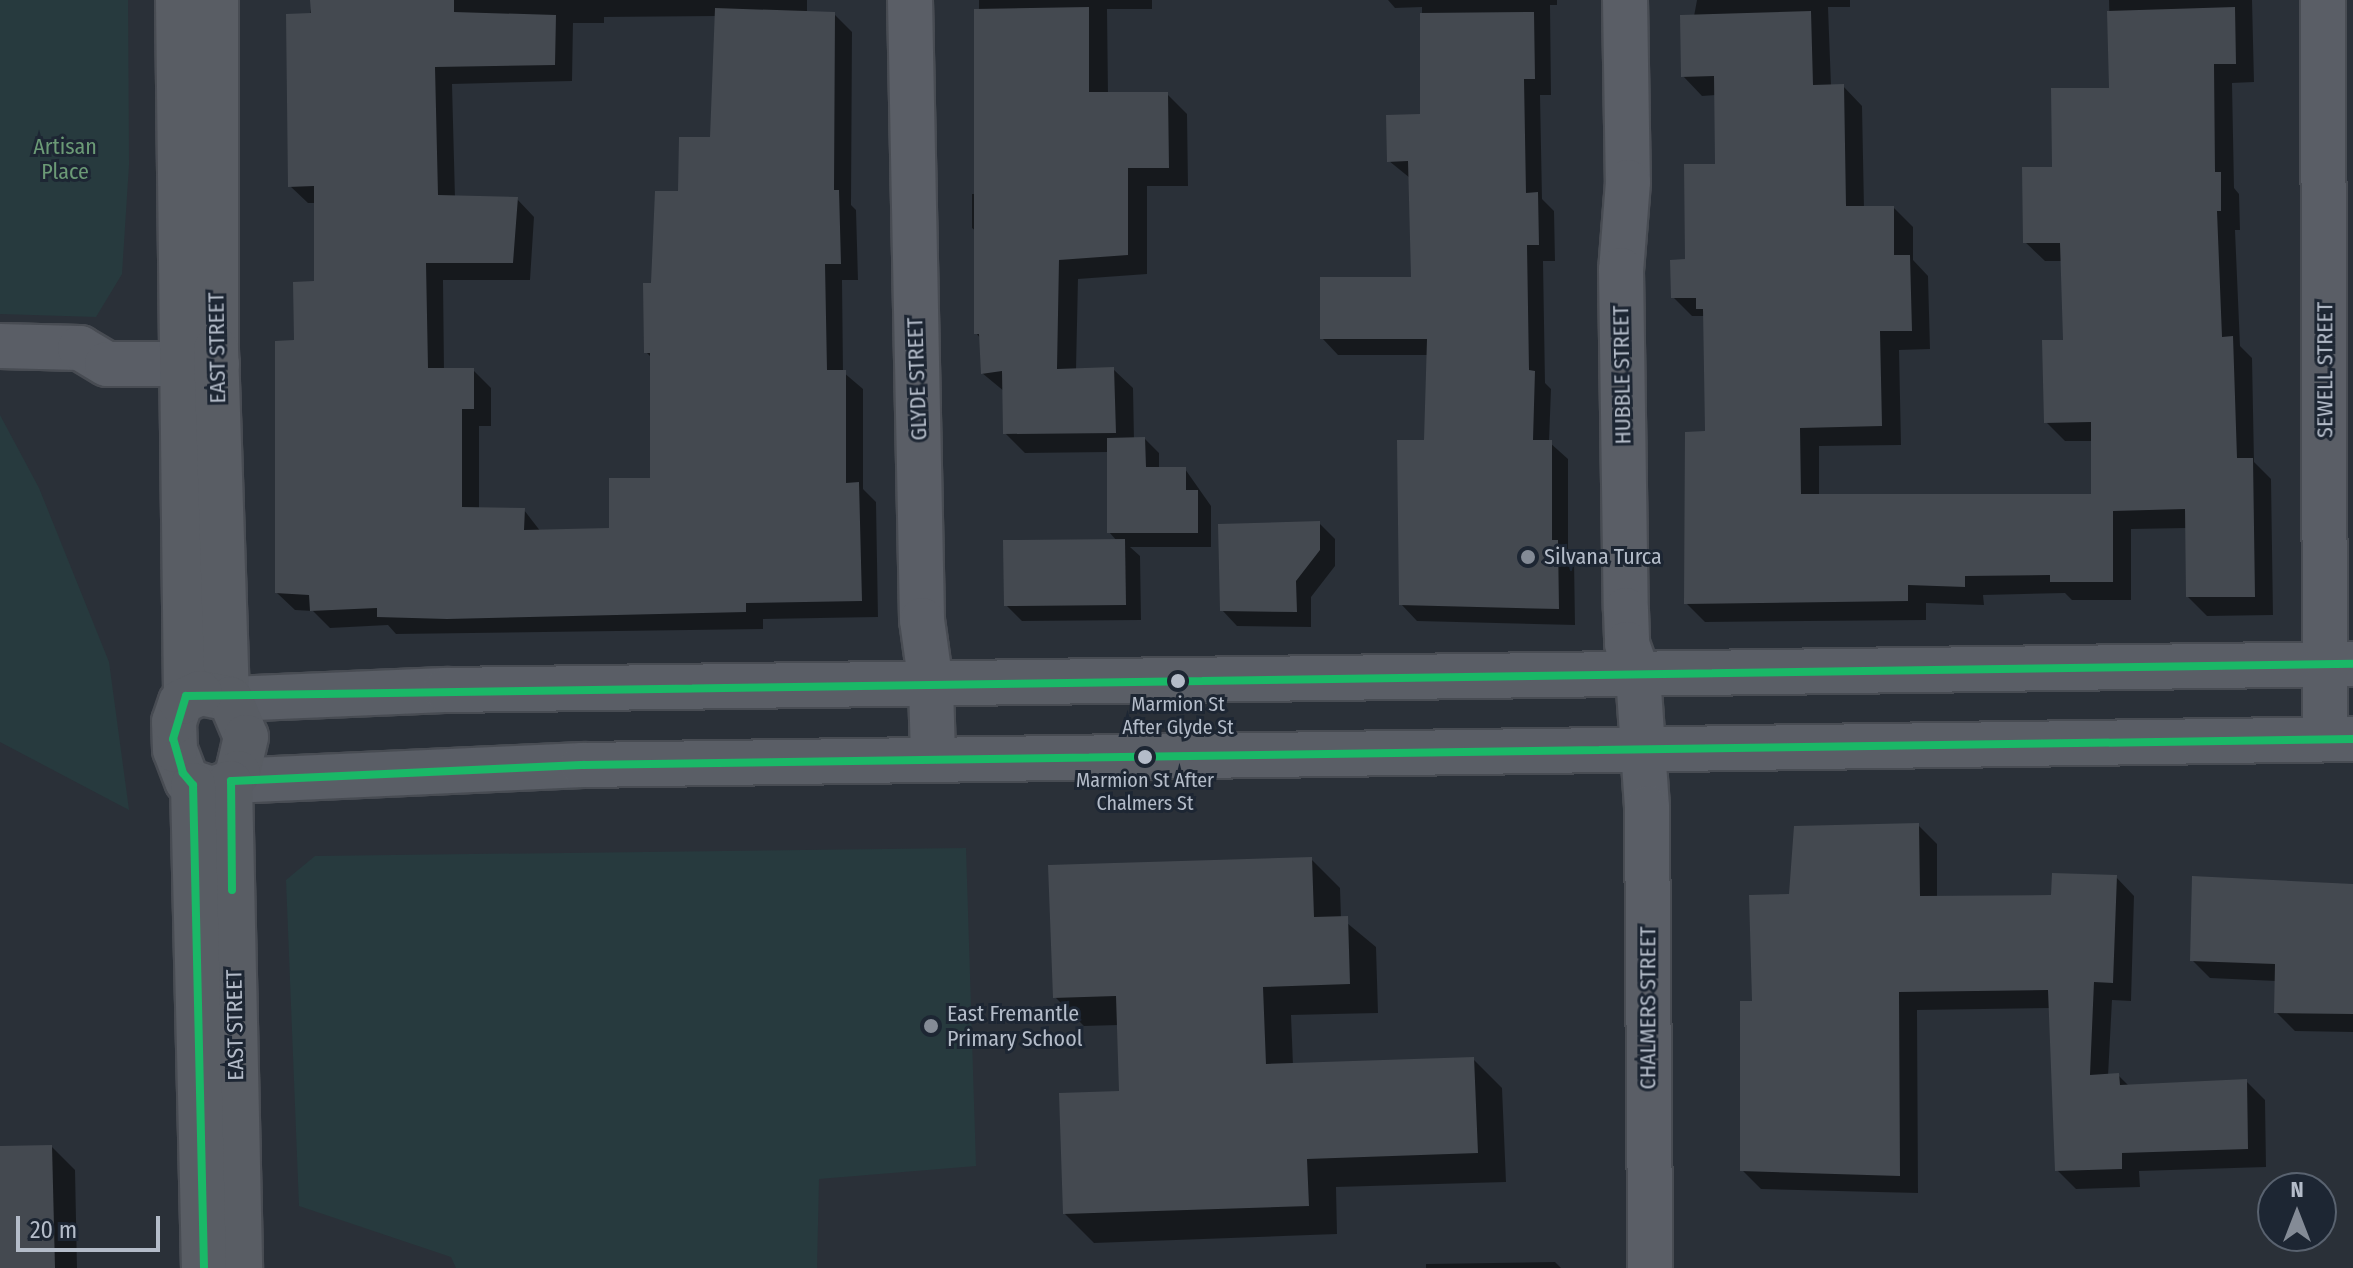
<!DOCTYPE html>
<html>
<head>
<meta charset="utf-8">
<style>
	body { margin:0 }
	#map { position:relative; width:2353px; height:1268px; overflow:hidden; background:#2a3038; font-family:"Fira Sans Condensed",sans-serif }
	div>[style] { position:absolute }
	[style*='--x'] { left:calc(var(--x)*1px); top:calc(var(--y)*1px); width:calc(var(--w)*1px); rotate:calc(var(--a)*1deg) }
	.green>* { inset:0; background:#273a3e }
	.shadow>* { inset:0; background:#0007 }
	.building>* { inset:0; background:#444950 }
	.roads { filter:drop-shadow(2px 0 #484c53) drop-shadow(-2px 0 #484c53) drop-shadow(0 2px #484c53) drop-shadow(0 -2px #484c53) }
	.street>* { height:44px; margin:-22px; padding:0 22px; transform-origin:22px; border-radius:22px; background:#5a5e66 }
	.secondary>* { height:44px; margin:-22px; padding:0 22px; transform-origin:22px; border-radius:22px; background:#595d64 }
	.bus-1>* { height:8px; margin:-4px; padding:0 4px; transform-origin:4px; border-radius:4px; background:#1ab867 }
	.dots>* { width:22px; height:22px; translate:-50% -50%; box-sizing:border-box; border:4px solid #1d2633; border-radius:50% }
	span { translate:-50% -50%; white-space:nowrap; text-align:center; line-height:1.15; -webkit-text-stroke:6px #1d2633; paint-order:stroke }
	.bus-label { font-size:20px; color:#b4bcc9 }
	.park-label { font-size:22px; color:#6b9a76 }
	.street-label { font-size:22px; color:#b4bcc9 }
	.poi-label { font-size:22px; color:#b4bcc9 }
	.left { translate:0 -50%; text-align:left }
	.north { position:absolute; left:2257px; top:1172px; width:80px; height:80px; box-sizing:border-box; background:#1d2633; border:2px solid #59626f; border-radius:50%; rotate:0deg; font-size:22px; font-weight:700; line-height:32px; text-align:center; color:#b4bcc9 }
	.north::after { content:''; display:block; margin:auto; width:28px; height:36px; background:#848b96; clip-path:polygon(50% 0,100% 100%,50% 72%,0 100%) }
	.scale { position:absolute; left:16px; top:1216px; width:144px; height:36px; box-sizing:border-box; border:4px solid #b4bcc9; border-top:0; padding-left:10px; font-size:24px; line-height:28px; white-space:nowrap; color:#b4bcc9; -webkit-text-stroke:6px #1d2633; paint-order:stroke }
</style>
</head>
<body>
<div id="map">
	<div class="green">
		<div style="clip-path:polygon(0 0,128px 0,129px 165px,122px 274px,96px 317px,0 314px)"></div>
		<div style="clip-path:polygon(0 415px,39px 488px,109px 662px,129px 810px,0 742px)"></div>
		<div style="clip-path:polygon(966px 848px,976px 1166px,819px 1179px,817px 1268px,456px 1268px,451px 1257px,299px 1206px,286px 880px,315px 856px)"></div>
	</div>
	<div class="shadow">
		<div style="clip-path:polygon(evenodd,312px 0,807px 0,807px 13px,834px 14px,852px 32px,851px 205px,856px 210px,858px 280px,842px 280px,843px 372px,863px 389px,863px 489px,876px 502px,878px 617px,763px 619px,763px 629px,396px 634px,388px 625px,330px 628px,313px 611px,295px 610px,277px 593px,296px 342px,316px 283px,316px 203px,308px 203px,290px 186px,312px 0,717px 16px,712px 139px,680px 193px,653px 285px,646px 352px,652px 358px,652px 480px,611px 530px,541px 532px,524px 510px,479px 509px,479px 426px,491px 426px,491px 388px,473px 370px,444px 370px,443px 280px,530px 280px,534px 217px,517px 199px,455px 198px,452px 84px,572px 81px,573px 23px,604px 23px,604px 17px,717px 16px)"></div>
		<div style="clip-path:polygon(979px 0,1152px 0,1152px 9px,1107px 9px,1108px 94px,1167px 94px,1187px 114px,1188px 186px,1147px 186px,1147px 274px,1078px 279px,1076px 370px,1113px 369px,1133px 388px,1134px 440px,1145px 439px,1159px 453px,1159px 469px,1185px 469px,1211px 506px,1211px 547px,1130px 547px,1140px 556px,1141px 620px,1022px 621px,1006px 605px,1117px 541px,1109px 532px,1109px 452px,1025px 453px,1005px 433px,1005px 392px,982px 373px,981px 339px,976px 333px,977px 232px,972px 228px,972px 194px,978px 194px)"></div>
		<div style="clip-path:polygon(1388px 0,1557px 0,1557px 5px,1550px 5px,1551px 95px,1540px 95px,1542px 199px,1554px 211px,1555px 261px,1543px 261px,1545px 383px,1551px 389px,1549px 442px,1568px 459px,1568px 552px,1574px 558px,1575px 625px,1417px 621px,1401px 604px,1426px 442px,1429px 355px,1338px 355px,1322px 338px,1413px 279px,1410px 178px,1389px 161px,1422px 116px,1422px 7px,1395px 8px)"></div>
		<div style="clip-path:polygon(1697px 0,1850px 0,1850px 7px,1828px 7px,1831px 86px,1843px 86px,1862px 106px,1864px 208px,1894px 208px,1913px 227px,1913px 260px,1928px 276px,1930px 349px,1899px 350px,1901px 445px,1819px 446px,1819px 496px,2093px 496px,2093px 441px,2065px 441px,2046px 422px,2065px 342px,2062px 261px,2045px 261px,2025px 242px,2054px 169px,2111px 90px,2109px 0,2252px 0,2254px 82px,2232px 83px,2234px 188px,2239px 194px,2240px 230px,2235px 230px,2240px 346px,2252px 358px,2254px 462px,2271px 479px,2273px 615px,2207px 616px,2188px 597px,2187px 528px,2131px 529px,2131px 600px,2072px 600px,2065px 593px,1983px 595px,1984px 605px,1926px 603px,1926px 620px,1705px 622px,1686px 603px,1707px 433px,1705px 316px,1692px 316px,1673px 297px,1717px 166px,1716px 95px,1702px 96px,1683px 76px)"></div>
		<div style="clip-path:polygon(1319px 523px,1335px 539px,1335px 566px,1311px 597px,1311px 627px,1237px 626px,1222px 610px)"></div>
		<div style="clip-path:polygon(1918px 825px,1937px 844px,1937px 898px,2053px 897px,2116px 877px,2134px 896px,2131px 1001px,2112px 1000px,2108px 1076px,2118px 1075px,2130px 1087px,2246px 1081px,2265px 1100px,2266px 1167px,2139px 1171px,2140px 1187px,2076px 1189px,2057px 1170px,2051px 1008px,1917px 1010px,1918px 1193px,1761px 1189px,1742px 1170px,1754px 1003px,1791px 896px)"></div>
		<div style="clip-path:polygon(1311px 859px,1340px 888px,1341px 918px,1376px 947px,1378px 1013px,1291px 1015px,1293px 1065px,1473px 1059px,1502px 1088px,1506px 1182px,1336px 1187px,1337px 1234px,1094px 1243px,1065px 1214px,1122px 1093px,1119px 1025px,1084px 1026px,1055px 997px)"></div>
		<div style="clip-path:polygon(2353px 889px,2353px 1032px,2295px 1031px,2276px 1012px,2276px 981px,2210px 978px,2192px 960px)"></div>
		<div style="clip-path:polygon(52px 1147px,75px 1170px,77px 1268px,0 1268px,0 1148px)"></div>
		<div style="clip-path:polygon(1555px 1262px,1561px 1268px,1426px 1268px,1426px 1264px)"></div>
	</div>
	<div class="building">
		<div style="clip-path:polygon(310px 0,454px 0,454px 12px,556px 15px,555px 65px,435px 67px,438px 195px,518px 197px,513px 263px,426px 263px,428px 368px,474px 368px,474px 409px,462px 409px,462px 507px,525px 508px,524px 530px,609px 528px,609px 478px,650px 478px,650px 353px,644px 353px,643px 283px,651px 283px,655px 191px,678px 191px,679px 137px,710px 137px,715px 8px,835px 12px,834px 190px,839px 190px,841px 264px,825px 264px,827px 370px,846px 370px,846px 483px,859px 482px,862px 601px,746px 603px,746px 612px,447px 619px,377px 617px,377px 608px,310px 611px,309px 595px,275px 593px,275px 341px,294px 340px,293px 282px,314px 281px,314px 186px,288px 187px,286px 14px,311px 13px)"></div>
		<div style="clip-path:polygon(1089px 7px,1089px 92px,1168px 92px,1169px 168px,1128px 168px,1128px 255px,1059px 260px,1057px 369px,1114px 367px,1116px 433px,1003px 434px,1002px 371px,981px 374px,979px 334px,974px 334px,974px 9px)"></div>
		<div style="clip-path:polygon(2235px 7px,2236px 64px,2214px 64px,2215px 172px,2221px 172px,2221px 211px,2217px 211px,2222px 337px,2233px 336px,2237px 458px,2253px 458px,2255px 597px,2186px 597px,2185px 509px,2113px 511px,2113px 582px,2050px 582px,2050px 575px,1965px 576px,1965px 587px,1908px 585px,1908px 601px,1684px 604px,1685px 432px,1705px 431px,1703px 309px,1696px 309px,1696px 298px,1671px 298px,1670px 260px,1685px 259px,1684px 164px,1715px 164px,1714px 76px,1681px 77px,1680px 15px,1811px 11px,1813px 85px,1844px 84px,1846px 206px,1894px 206px,1894px 255px,1910px 255px,1912px 331px,1880px 331px,1882px 426px,1800px 428px,1801px 494px,2091px 494px,2091px 422px,2044px 423px,2042px 340px,2063px 340px,2060px 243px,2023px 243px,2022px 167px,2052px 167px,2051px 88px,2109px 88px,2107px 11px)"></div>
		<div style="clip-path:polygon(1534px 12px,1535px 79px,1524px 79px,1526px 193px,1538px 192px,1539px 245px,1527px 245px,1529px 370px,1535px 371px,1533px 440px,1552px 440px,1552px 540px,1558px 540px,1559px 609px,1399px 605px,1397px 440px,1424px 440px,1427px 339px,1320px 339px,1320px 277px,1411px 277px,1408px 161px,1387px 162px,1386px 115px,1420px 114px,1420px 13px)"></div>
		<div style="clip-path:polygon(1145px 437px,1146px 467px,1186px 467px,1186px 490px,1198px 490px,1198px 533px,1107px 533px,1107px 438px)"></div>
		<div style="clip-path:polygon(1320px 521px,1320px 550px,1296px 581px,1297px 612px,1220px 611px,1218px 524px)"></div>
		<div style="clip-path:polygon(1125px 539px,1126px 605px,1004px 606px,1003px 540px)"></div>
		<div style="clip-path:polygon(1919px 823px,1920px 896px,2051px 895px,2052px 873px,2117px 875px,2113px 983px,2094px 982px,2090px 1075px,2119px 1073px,2120px 1085px,2247px 1079px,2248px 1149px,2122px 1153px,2122px 1169px,2055px 1171px,2048px 990px,1899px 992px,1900px 1176px,1740px 1171px,1740px 1001px,1752px 1001px,1749px 895px,1789px 894px,1794px 826px)"></div>
		<div style="clip-path:polygon(1312px 857px,1314px 917px,1348px 916px,1350px 984px,1263px 987px,1266px 1064px,1474px 1057px,1478px 1153px,1307px 1159px,1309px 1206px,1063px 1214px,1059px 1093px,1119px 1091px,1116px 996px,1053px 998px,1048px 865px)"></div>
		<div style="clip-path:polygon(2192px 876px,2353px 884px,2353px 1014px,2274px 1013px,2275px 964px,2190px 961px)"></div>
		<div style="clip-path:polygon(52px 1145px,55px 1268px,0 1268px,0 1146px)"></div>
	</div>
	<div class="roads">
		<div class="street">
			<div style="--x:910;--y:0;--w:620;--a:88.89"></div>
			<div style="--x:922;--y:620;--w:66;--a:82.1"></div>
			<div style="--x:931;--y:685;--w:73;--a:88.4"></div>
			<div style="--x:1625;--y:0;--w:182;--a:89.1"></div>
			<div style="--x:1628;--y:182;--w:88;--a:94.5"></div>
			<div style="--x:1621;--y:270;--w:340;--a:89.2"></div>
			<div style="--x:1626;--y:610;--w:34;--a:88"></div>
			<div style="--x:1627;--y:644;--w:33;--a:70"></div>
			<div style="--x:1638;--y:675;--w:133;--a:86.1"></div>
			<div style="--x:1647;--y:808;--w:460;--a:89.6"></div>
			<div style="--x:2323;--y:0;--w:739;--a:89.84"></div>
			<div style="--x:0;--y:346;--w:80;--a:1.4"></div>
			<div style="--x:80;--y:348;--w:31;--a:31"></div>
			<div style="--x:107;--y:364;--w:110;--a:0"></div>
			<div style="--x:230;--y:699;--w:216;--a:-2.4"></div>
			<div style="--x:446;--y:690;--w:1907;--a:-0.78"></div>
			<div style="--x:231;--y:781;--w:352;--a:-2.6"></div>
			<div style="--x:583;--y:765;--w:1770;--a:-0.84"></div>
		</div>
		<div class="secondary">
			<div style="--x:178;--y:0;--w:696;--a:89.34"></div>
			<div style="--x:216;--y:0;--w:349;--a:90"></div>
			<div style="--x:216;--y:349;--w:348;--a:88.2"></div>
			<div style="--x:200;--y:693;--w:31;--a:11"></div>
			<div style="--x:230;--y:699;--w:41;--a:67.2"></div>
			<div style="--x:246;--y:737;--w:37;--a:103"></div>
			<div style="--x:238;--y:773;--w:13;--a:129"></div>
			<div style="--x:230;--y:783;--w:19;--a:162"></div>
			<div style="--x:212;--y:789;--w:26;--a:-162"></div>
			<div style="--x:187;--y:781;--w:33;--a:-111"></div>
			<div style="--x:175;--y:750;--w:28;--a:-92"></div>
			<div style="--x:174;--y:722;--w:21;--a:-71"></div>
			<div style="--x:181;--y:702;--w:21;--a:-25"></div>
			<div style="--x:230;--y:783;--w:485;--a:88.8"></div>
			<div style="--x:193;--y:785;--w:483;--a:88.7"></div>
		</div>
	</div>
	<div class="bus-1">
		<div style="--x:232;--y:890;--w:109;--a:-90.5"></div>
		<div style="--x:231;--y:781;--w:352;--a:-2.6"></div>
		<div style="--x:583;--y:765;--w:1770;--a:-0.84"></div>
		<div style="--x:204;--y:1268;--w:483;--a:-91.3"></div>
		<div style="--x:193;--y:785;--w:16;--a:-130"></div>
		<div style="--x:183;--y:773;--w:35;--a:-106"></div>
		<div style="--x:173;--y:739;--w:45;--a:-73.2"></div>
		<div style="--x:186;--y:696;--w:2167;--a:-0.85"></div>
	</div>
	<div class="dots">
		<div style="left:1528px;top:557px;background:#848b96"></div>
		<div style="left:1178px;top:681px;background:#b4bcc9"></div>
		<div style="left:1145px;top:757px;background:#b4bcc9"></div>
		<div style="left:931px;top:1026px;background:#848b96"></div>
	</div>
	<div class="bus-label">
		<span style="left:1178px;top:716px">Marmion St<br>After Glyde St</span>
		<span style="left:1145px;top:792px">Marmion St After<br>Chalmers St</span>
	</div>
	<div class="park-label">
		<span style="left:65px;top:159px">Artisan<br>Place</span>
	</div>
	<div class="street-label">
		<span style="left:217px;top:348px;rotate:-91deg">EAST STREET</span>
		<span style="left:2325px;top:370px;rotate:-90deg">SEWELL STREET</span>
		<span style="left:1622px;top:375px;rotate:-91deg">HUBBLE STREET</span>
		<span style="left:917px;top:379px;rotate:-92deg">GLYDE STREET</span>
		<span style="left:1648px;top:1008px;rotate:-90deg">CHALMERS STREET</span>
		<span style="left:235px;top:1025px;rotate:-91deg">EAST STREET</span>
	</div>
	<div class="poi-label">
		<span class="left" style="left:1544px;top:557px">Silvana Turca</span>
		<span class="left" style="left:947px;top:1026px">East Fremantle<br>Primary School</span>
	</div>
	<div class="north">N</div>
	<div class="scale">20 m</div>
</div>
</body>
</html>
